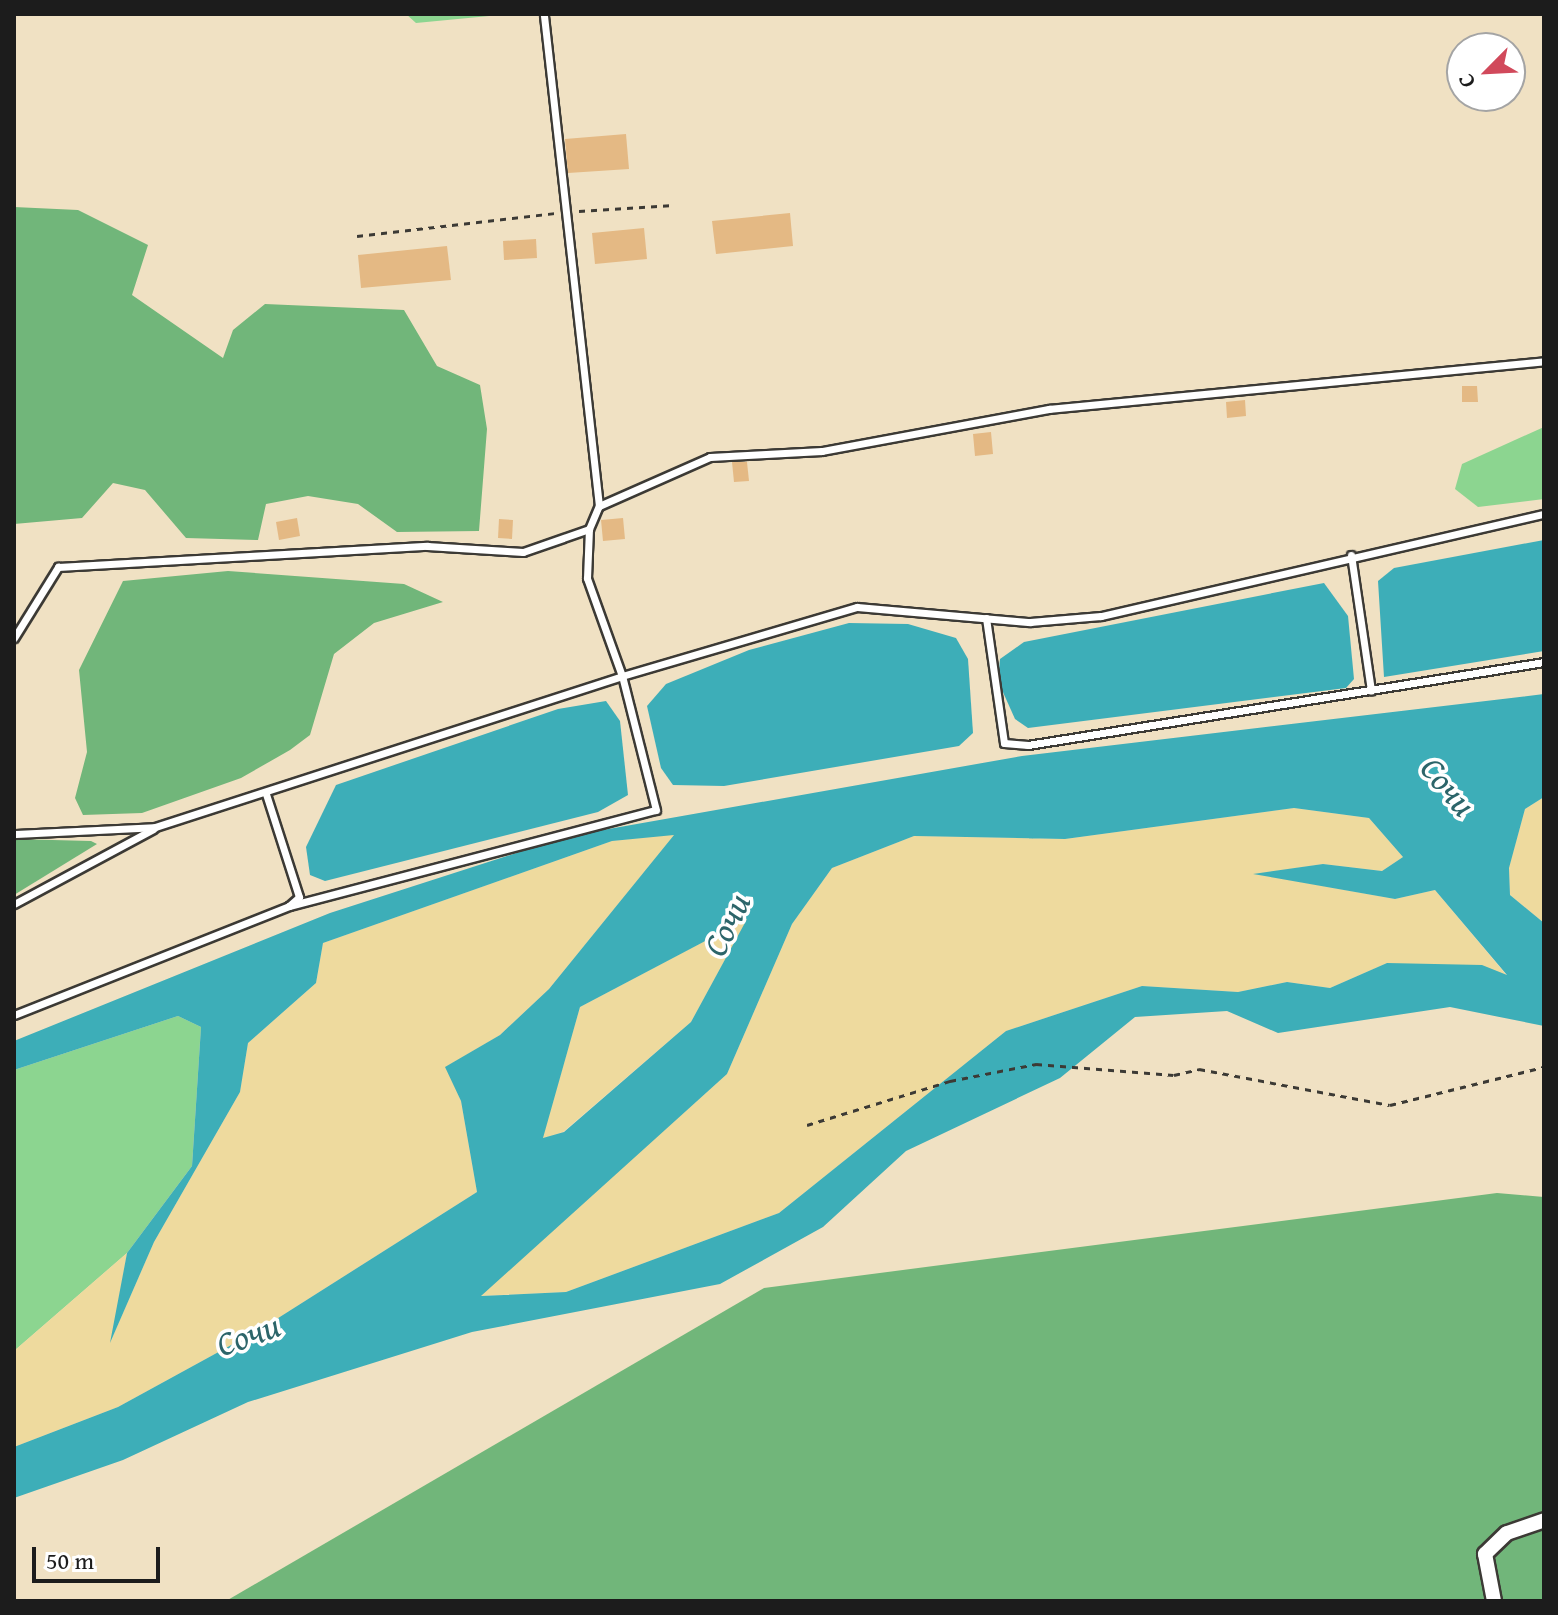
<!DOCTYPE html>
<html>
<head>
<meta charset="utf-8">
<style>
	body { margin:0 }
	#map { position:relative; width:1558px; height:1615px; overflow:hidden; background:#f0e1c3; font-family:"Gentium Book Plus",serif }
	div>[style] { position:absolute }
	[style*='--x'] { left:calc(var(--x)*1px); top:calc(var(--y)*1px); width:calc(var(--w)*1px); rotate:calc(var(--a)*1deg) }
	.green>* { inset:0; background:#8cd590 }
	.forest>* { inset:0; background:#71b67a }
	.sand>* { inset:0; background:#eeda9e }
	.water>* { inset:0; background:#3daeb8 }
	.building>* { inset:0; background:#e4b984 }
	.path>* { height:3px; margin-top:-1.5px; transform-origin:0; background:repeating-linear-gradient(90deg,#3c3a35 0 6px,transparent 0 12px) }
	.roads { filter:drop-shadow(2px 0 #3c3a35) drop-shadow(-2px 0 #3c3a35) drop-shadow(0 2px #3c3a35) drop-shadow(0 -2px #3c3a35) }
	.service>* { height:7px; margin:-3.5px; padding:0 3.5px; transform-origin:3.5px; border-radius:3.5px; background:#fff }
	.minor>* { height:14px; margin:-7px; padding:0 7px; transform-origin:7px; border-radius:7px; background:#fff }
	span { translate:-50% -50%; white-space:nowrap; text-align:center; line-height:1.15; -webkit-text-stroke:7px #fff; paint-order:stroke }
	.water-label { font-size:34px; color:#2c656a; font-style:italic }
	.frame { position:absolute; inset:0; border:16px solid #1c1c1c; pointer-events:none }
	.north { position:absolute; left:1446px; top:32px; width:80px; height:80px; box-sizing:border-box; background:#fff; border:2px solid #a4a4a4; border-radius:50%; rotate:246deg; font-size:22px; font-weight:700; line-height:32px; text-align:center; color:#1c1c1c }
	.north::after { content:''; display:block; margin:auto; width:28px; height:36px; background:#d1495b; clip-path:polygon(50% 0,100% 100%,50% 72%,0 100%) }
	.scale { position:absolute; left:32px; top:1547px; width:128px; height:36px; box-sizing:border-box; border:4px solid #1c1c1c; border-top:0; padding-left:10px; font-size:24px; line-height:28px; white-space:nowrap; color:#1c1c1c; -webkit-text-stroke:6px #fff; paint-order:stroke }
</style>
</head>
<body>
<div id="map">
	<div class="green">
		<div style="clip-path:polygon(406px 14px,510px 14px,416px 23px)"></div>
		<div style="clip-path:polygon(1544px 427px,1544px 499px,1478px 507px,1455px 489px,1462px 464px)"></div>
		<div style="clip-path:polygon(178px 1016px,201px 1027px,192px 1166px,127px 1253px,14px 1351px,14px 1070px)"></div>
	</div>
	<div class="forest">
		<div style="clip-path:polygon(14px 207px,78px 210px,148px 245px,132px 295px,223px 358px,233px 330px,265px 304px,404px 310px,437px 366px,480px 385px,487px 429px,479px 531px,397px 532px,358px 504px,308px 496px,266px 504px,258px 540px,186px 538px,145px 490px,113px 483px,82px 518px,14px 524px)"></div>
		<div style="clip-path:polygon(228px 571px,404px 584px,443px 602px,374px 623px,334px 654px,310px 735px,290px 750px,241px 778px,142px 813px,83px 815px,75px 798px,87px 752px,79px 670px,123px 581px)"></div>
		<div style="clip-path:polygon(14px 839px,91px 841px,97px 844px,14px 895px)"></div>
		<div style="clip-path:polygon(1497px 1193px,1544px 1197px,1544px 1601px,226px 1601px,764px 1288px)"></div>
	</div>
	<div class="sand">
		<div style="clip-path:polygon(1544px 797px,1544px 923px,1510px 895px,1509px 867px,1525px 809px)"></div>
		<div style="clip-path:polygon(1294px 808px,1369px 818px,1403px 857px,1382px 871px,1323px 864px,1256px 874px,1395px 899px,1435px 890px,1508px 977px,1387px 963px,1330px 988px,1287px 982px,1238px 992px,1142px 986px,1006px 1031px,779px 1213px,566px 1292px,479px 1296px,727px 1074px,792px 924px,832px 868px,914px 836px,1065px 839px)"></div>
		<div style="clip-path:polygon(675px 834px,549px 989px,500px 1035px,446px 1067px,461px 1101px,477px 1192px,264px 1327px,118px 1407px,14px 1447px,14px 1351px,127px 1253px,112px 1338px,154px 1242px,240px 1092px,248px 1043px,316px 983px,323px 943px,612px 841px)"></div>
		<div style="clip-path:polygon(748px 918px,691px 1022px,563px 1132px,542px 1139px,580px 1007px)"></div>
	</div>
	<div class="water">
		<div style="clip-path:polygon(1544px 540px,1544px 651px,1384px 677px,1378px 581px,1394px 568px)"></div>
		<div style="clip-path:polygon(1324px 583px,1348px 616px,1354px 679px,1346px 688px,1028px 728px,1015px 719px,998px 681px,1000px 659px,1024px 642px)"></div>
		<div style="clip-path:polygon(849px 623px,908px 624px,956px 638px,968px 659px,973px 733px,959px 746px,724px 786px,673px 785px,661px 768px,647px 706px,666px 684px,749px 650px)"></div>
		<div style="clip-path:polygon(evenodd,1544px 694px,1544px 797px,1525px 809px,1509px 868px,1510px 895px,1544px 923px,1544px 1026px,1450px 1007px,1278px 1033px,1227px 1011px,1135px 1017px,1060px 1078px,906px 1151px,823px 1227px,720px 1284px,472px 1332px,248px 1402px,123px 1460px,14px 1498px,14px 1447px,118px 1407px,264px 1327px,477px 1192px,461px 1101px,445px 1067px,500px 1035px,549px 989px,674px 835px,612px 841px,323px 943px,316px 983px,248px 1043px,240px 1092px,154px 1242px,110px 1343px,127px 1253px,192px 1166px,201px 1027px,178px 1016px,14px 1070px,14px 1041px,330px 913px,569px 836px,1022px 756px,1544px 694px,1294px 808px,1369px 818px,1403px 857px,1382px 871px,1323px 864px,1253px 874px,1395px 899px,1435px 890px,1507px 975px,1482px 965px,1387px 963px,1330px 988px,1287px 982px,1238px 992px,1142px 986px,1006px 1031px,779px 1213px,566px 1292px,481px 1296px,727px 1074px,792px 924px,832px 868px,914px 836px,1065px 839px,1294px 808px,1544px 694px,747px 919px,691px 1022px,564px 1132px,543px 1138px,580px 1007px,747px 919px)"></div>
		<div style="clip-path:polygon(606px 701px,620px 721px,628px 795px,598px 812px,325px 881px,310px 875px,306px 847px,336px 785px,558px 709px)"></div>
	</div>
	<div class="building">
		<div style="clip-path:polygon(626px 134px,629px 169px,568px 173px,565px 139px)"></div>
		<div style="clip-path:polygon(790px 213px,793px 246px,716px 254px,712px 221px)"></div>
		<div style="clip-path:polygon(644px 228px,647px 259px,595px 264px,592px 233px)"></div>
		<div style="clip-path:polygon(536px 239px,537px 258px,504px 260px,503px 241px)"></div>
		<div style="clip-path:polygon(447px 246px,451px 280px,361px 288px,358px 255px)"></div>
		<div style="clip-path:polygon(1462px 386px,1477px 386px,1478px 402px,1462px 402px)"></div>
		<div style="clip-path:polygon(1245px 400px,1246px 416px,1227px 418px,1226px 402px)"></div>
		<div style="clip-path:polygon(991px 432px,993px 454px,975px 456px,973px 434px)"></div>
		<div style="clip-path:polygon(732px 462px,747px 462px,749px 481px,734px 482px)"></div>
		<div style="clip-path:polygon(297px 518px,300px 536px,279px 540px,276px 522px)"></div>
		<div style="clip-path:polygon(623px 518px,625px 539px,603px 541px,601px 520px)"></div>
		<div style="clip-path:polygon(499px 519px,513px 520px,512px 539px,498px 538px)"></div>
	</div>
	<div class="path">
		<div style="--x:579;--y:211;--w:95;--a:-3.6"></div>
		<div style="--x:357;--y:236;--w:199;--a:-6.6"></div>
		<div style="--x:807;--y:1125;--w:150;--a:-17.1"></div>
		<div style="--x:950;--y:1081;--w:88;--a:-11.2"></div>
		<div style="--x:1036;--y:1064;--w:138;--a:4.6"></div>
		<div style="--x:1174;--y:1075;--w:26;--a:-13"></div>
		<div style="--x:1199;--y:1069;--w:194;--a:10.7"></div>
		<div style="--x:1390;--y:1105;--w:159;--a:-13.9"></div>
	</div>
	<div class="roads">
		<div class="service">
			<div style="--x:599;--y:506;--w:121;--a:-23.8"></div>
			<div style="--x:710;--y:457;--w:112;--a:-3.1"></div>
			<div style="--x:822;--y:451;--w:231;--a:-10.5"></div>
			<div style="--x:1049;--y:409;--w:497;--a:-5.5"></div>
			<div style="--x:1351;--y:555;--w:137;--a:81.6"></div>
			<div style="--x:986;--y:618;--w:126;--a:81.8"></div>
			<div style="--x:1004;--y:743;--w:24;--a:5"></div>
			<div style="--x:1028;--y:745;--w:523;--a:-9.14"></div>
			<div style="--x:14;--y:638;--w:84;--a:-58.2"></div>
			<div style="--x:58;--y:567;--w:370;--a:-3.3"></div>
			<div style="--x:427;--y:546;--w:96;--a:3.6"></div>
			<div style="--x:523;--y:552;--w:70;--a:-19.2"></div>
			<div style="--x:589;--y:529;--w:25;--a:-67"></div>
			<div style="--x:599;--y:506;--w:495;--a:-96.4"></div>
			<div style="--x:266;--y:794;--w:108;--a:72.2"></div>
			<div style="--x:299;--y:897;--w:13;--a:138"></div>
			<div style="--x:289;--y:906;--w:379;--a:-14.7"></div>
			<div style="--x:656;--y:810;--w:138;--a:-104.2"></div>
			<div style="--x:622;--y:676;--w:245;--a:-16.4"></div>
			<div style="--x:857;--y:607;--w:174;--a:5"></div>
			<div style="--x:1030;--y:622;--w:71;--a:-4.8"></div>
			<div style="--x:1101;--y:616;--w:455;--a:-13"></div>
			<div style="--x:14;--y:834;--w:141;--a:-2.8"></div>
			<div style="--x:155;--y:827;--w:491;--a:-17.9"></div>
			<div style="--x:622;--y:676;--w:104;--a:-109.7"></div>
			<div style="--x:587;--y:578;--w:49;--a:-87.7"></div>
			<div style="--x:14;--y:904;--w:158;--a:-28.3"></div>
			<div style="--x:14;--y:1015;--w:296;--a:-21.6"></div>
		</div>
		<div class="minor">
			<div style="--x:1494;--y:1601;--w:48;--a:-100.8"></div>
			<div style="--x:1485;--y:1554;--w:30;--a:-44"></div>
			<div style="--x:1507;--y:1533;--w:39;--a:-19"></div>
		</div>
	</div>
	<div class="water-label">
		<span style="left:1449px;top:786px;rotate:50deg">Сочи</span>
		<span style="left:726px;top:924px;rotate:-64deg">Сочи</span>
		<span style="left:248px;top:1334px;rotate:-20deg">Сочи</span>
	</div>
	<div class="frame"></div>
	<div class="north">С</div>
	<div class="scale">50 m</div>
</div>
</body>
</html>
